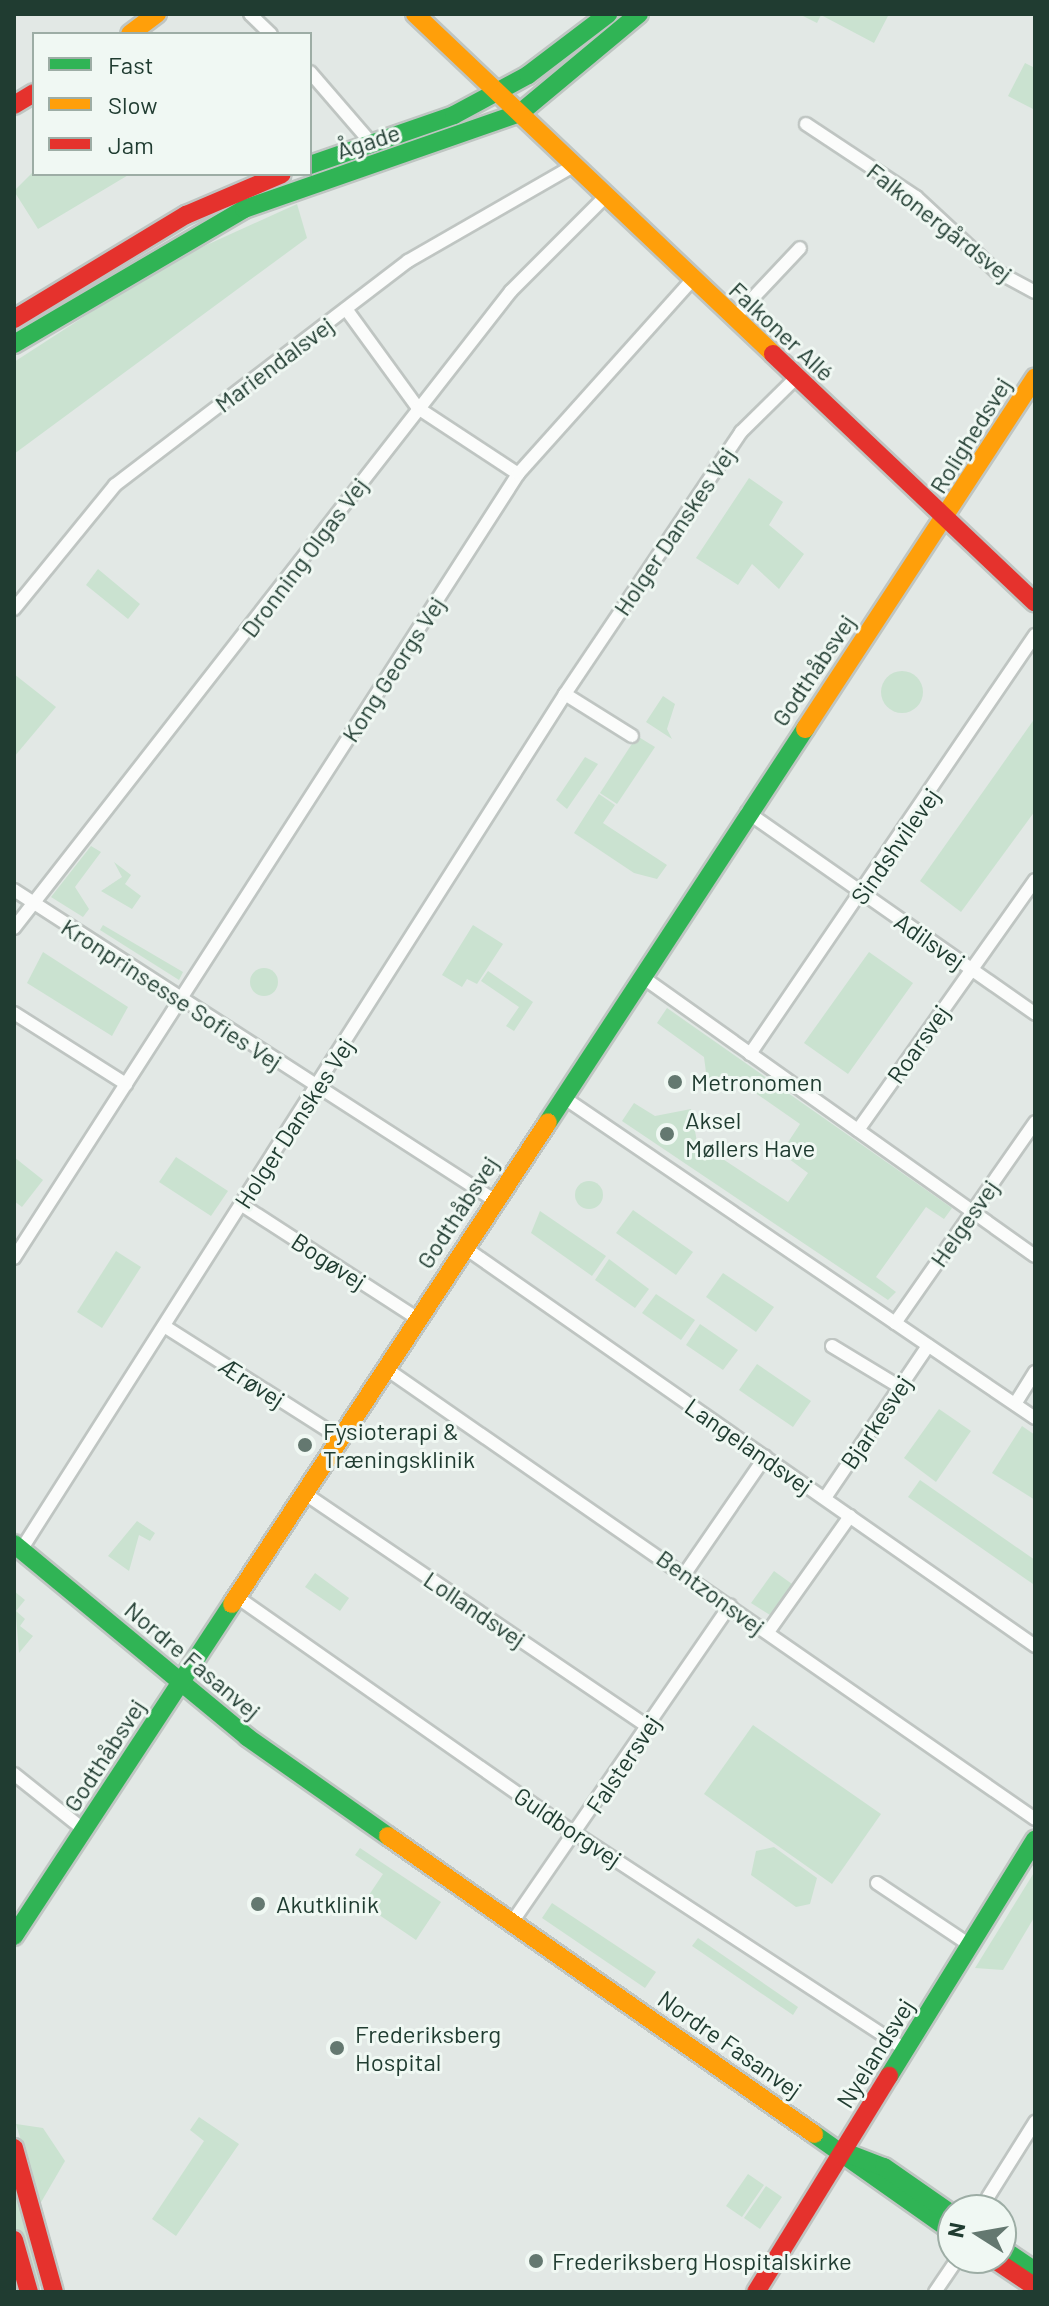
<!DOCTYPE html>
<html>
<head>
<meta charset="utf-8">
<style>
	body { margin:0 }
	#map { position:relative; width:1049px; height:2306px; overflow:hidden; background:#e2e8e5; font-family:Barlow,sans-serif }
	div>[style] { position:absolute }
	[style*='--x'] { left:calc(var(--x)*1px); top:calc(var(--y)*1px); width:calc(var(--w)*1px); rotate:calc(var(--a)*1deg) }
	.green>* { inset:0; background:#cae2d0 }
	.round { border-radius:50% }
	.roads { filter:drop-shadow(2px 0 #bfc5c2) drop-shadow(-2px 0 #bfc5c2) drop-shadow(0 2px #bfc5c2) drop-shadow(0 -2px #bfc5c2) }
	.street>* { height:12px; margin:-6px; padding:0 6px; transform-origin:6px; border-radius:6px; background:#fbfcfb }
	.fast>* { height:18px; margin:-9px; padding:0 9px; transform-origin:9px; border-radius:9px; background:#30b455 }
	.slow>* { height:18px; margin:-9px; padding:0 9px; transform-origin:9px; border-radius:9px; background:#ff9f0a }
	.jam>* { height:18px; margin:-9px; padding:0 9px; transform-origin:9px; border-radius:9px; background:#e5322d }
	.dots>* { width:22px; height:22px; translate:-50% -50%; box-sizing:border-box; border:4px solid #f0f8f3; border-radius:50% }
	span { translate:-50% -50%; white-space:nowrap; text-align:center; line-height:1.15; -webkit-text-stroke:6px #f0f8f3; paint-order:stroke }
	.street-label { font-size:24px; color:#203c31 }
	.poi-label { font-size:24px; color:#203c31 }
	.left { translate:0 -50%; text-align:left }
	.frame { position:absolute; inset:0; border:16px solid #203c31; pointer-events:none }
	.legend { position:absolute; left:32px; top:32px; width:280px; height:144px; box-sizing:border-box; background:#f0f8f3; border:2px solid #9dada5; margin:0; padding:10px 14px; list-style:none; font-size:24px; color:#203c31 }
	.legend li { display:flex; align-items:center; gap:16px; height:40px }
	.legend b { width:40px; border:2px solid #9dada5 }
	.north { position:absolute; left:937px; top:2194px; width:80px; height:80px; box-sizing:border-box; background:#f0f8f3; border:2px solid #9dada5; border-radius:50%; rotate:281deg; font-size:22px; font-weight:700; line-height:32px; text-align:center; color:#203c31 }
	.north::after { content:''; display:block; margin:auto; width:28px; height:36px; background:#647870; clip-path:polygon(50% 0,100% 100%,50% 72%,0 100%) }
</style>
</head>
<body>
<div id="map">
	<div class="green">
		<div style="clip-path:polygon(799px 14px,889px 14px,874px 43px,821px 15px,817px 23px)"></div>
		<div style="clip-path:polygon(1025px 63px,1035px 68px,1035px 110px,1008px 96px)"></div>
		<div style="clip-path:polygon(34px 171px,34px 174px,130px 174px,38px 229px,14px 191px)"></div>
		<div style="clip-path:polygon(297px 204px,307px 238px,14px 454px,14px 362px,167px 263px)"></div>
		<div style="clip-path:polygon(749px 478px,783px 502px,769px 525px,804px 554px,779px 589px,752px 564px,738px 585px,696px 558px)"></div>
		<div style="clip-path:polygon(98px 569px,140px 604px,128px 619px,86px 585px)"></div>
		<div class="round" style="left:881px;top:671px;width:42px;height:42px"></div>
		<div style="clip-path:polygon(14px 674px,56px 707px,14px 757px)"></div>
		<div style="clip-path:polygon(663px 696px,675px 704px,667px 729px,672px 739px,646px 722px)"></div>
		<div style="clip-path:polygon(1035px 718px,1035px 811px,961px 912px,920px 881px)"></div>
		<div style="clip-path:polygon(637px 736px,655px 747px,617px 804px,600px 793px)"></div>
		<div style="clip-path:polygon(585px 757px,598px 764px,567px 809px,556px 800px)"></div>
		<div style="clip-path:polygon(599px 794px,615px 805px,603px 823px,667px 865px,657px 879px,634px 873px,574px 833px)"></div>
		<div style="clip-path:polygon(91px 846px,101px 852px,75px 887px,89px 909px,83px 917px,51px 897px)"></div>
		<div style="clip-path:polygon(114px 862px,131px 875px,125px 884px,141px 896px,132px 909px,101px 891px,122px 877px)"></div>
		<div style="clip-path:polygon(103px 925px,183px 972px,179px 980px,100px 930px)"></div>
		<div style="clip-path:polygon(473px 925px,503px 944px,477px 984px,467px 979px,462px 987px,442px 975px)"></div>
		<div style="clip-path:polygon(43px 952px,128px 1007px,112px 1036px,27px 983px)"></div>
		<div style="clip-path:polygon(869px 952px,913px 983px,848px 1074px,804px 1043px)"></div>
		<div class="round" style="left:250px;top:968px;width:28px;height:28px"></div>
		<div style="clip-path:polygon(488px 971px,533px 1002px,514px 1031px,506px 1026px,519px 1007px,481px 981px)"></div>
		<div style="clip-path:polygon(667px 1008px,952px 1208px,944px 1219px,926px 1207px,876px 1277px,896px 1292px,888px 1300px,622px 1121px,634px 1103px,655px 1116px,691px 1109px,697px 1142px,788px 1202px,808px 1173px,781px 1153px,800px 1124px,731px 1076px,707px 1080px,704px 1057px,657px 1023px)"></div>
		<div style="clip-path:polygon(14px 1157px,43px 1180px,22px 1207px,14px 1201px)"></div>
		<div style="clip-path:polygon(176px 1157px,228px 1191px,211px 1216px,159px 1182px)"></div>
		<div class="round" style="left:575px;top:1181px;width:28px;height:28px"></div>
		<div style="clip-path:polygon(633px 1210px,693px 1252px,676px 1275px,616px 1233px)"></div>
		<div style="clip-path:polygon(540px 1211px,606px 1256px,592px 1276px,531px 1233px)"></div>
		<div style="clip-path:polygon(116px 1251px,141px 1267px,102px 1328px,77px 1312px)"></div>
		<div style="clip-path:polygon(609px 1259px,649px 1289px,635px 1308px,595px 1280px)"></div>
		<div style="clip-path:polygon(723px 1273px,774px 1307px,756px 1332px,706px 1297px)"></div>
		<div style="clip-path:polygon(656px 1294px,695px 1320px,681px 1340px,642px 1313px)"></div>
		<div style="clip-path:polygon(700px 1324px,738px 1350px,723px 1370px,686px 1345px)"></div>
		<div style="clip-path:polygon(757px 1364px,811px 1401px,793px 1427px,739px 1390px)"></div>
		<div style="clip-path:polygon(939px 1409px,971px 1431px,936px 1482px,904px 1458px)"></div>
		<div style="clip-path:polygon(1022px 1426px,1035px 1435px,1035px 1500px,992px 1473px)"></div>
		<div style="clip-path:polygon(920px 1480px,1035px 1560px,1033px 1584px,908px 1497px)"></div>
		<div style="clip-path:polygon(137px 1521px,155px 1533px,150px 1541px,139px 1535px,129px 1571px,108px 1556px)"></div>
		<div style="clip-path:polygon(774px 1571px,792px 1584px,770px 1615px,751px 1603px)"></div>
		<div style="clip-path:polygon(315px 1573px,349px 1598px,340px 1611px,305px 1587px)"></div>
		<div style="clip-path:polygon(14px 1591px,25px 1600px,16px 1611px,25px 1619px,20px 1626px,33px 1636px,19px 1653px)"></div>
		<div style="clip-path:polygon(753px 1725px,881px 1814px,832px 1884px,704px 1794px)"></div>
		<div style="clip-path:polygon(774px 1847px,817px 1878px,810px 1904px,796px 1907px,751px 1875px,756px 1851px)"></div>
		<div style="clip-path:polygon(360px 1848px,441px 1902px,416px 1940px,363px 1904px,383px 1874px,355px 1855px)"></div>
		<div style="clip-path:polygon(1035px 1871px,1035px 1916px,1003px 1970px,975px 1968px)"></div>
		<div style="clip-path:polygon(552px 1903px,656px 1972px,645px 1988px,542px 1918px)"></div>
		<div style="clip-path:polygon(698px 1938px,798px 2007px,793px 2015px,692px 1946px)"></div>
		<div style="clip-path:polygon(199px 2117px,239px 2144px,176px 2236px,152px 2219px,204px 2141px,190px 2130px)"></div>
		<div style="clip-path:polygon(16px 2124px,43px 2128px,65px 2161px,40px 2204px)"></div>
		<div style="clip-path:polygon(748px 2174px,764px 2185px,742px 2217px,726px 2206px)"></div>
		<div style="clip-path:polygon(14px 2178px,44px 2285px,32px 2289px,14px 2223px)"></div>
		<div style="clip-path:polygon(766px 2186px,782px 2197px,760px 2229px,744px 2218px)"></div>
	</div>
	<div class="roads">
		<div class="street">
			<div style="--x:250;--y:14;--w:29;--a:44"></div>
			<div style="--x:310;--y:72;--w:96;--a:49.2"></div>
			<div style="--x:806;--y:124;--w:132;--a:33.6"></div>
			<div style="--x:916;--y:197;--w:109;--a:42.8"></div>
			<div style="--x:996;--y:271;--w:44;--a:28.3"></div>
			<div style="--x:346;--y:309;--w:122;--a:54"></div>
			<div style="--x:418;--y:408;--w:120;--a:33.4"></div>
			<div style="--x:734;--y:318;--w:96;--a:-46.7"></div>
			<div style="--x:14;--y:609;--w:160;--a:-50.8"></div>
			<div style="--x:115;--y:485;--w:369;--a:-37.4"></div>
			<div style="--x:408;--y:261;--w:190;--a:-29.9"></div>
			<div style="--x:565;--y:694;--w:79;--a:32.1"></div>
			<div style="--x:747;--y:812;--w:352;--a:35"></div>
			<div style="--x:14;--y:890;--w:571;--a:32.86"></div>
			<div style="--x:14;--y:928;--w:808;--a:-52.04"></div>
			<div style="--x:511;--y:291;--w:134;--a:-45"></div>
			<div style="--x:641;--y:976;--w:483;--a:35.4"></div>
			<div style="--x:14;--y:1013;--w:133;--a:32.4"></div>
			<div style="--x:750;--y:1054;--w:507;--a:-55.78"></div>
			<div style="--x:563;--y:1097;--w:571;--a:34.22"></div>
			<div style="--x:858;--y:1130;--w:306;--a:-54.7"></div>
			<div style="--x:242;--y:1205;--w:208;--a:32.9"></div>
			<div style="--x:464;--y:1247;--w:697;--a:34.94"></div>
			<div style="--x:14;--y:1258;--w:932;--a:-57.26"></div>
			<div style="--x:518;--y:474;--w:262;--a:-48.1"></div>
			<div style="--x:895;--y:1323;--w:245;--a:-55.1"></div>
			<div style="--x:164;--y:1326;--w:209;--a:32.5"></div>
			<div style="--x:832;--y:1346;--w:79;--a:31.1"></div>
			<div style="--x:385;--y:1368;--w:791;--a:34.75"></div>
			<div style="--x:1015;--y:1404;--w:38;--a:-58"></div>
			<div style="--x:304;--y:1493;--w:415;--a:34.2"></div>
			<div style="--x:825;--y:1498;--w:184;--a:-55.9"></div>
			<div style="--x:21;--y:1550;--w:1014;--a:-57.56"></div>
			<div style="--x:565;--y:694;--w:316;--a:-56.1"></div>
			<div style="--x:741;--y:432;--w:77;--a:-44.5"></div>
			<div style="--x:686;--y:1572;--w:140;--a:-55.5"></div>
			<div style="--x:237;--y:1597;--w:414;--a:35"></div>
			<div style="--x:576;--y:1834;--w:393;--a:33.2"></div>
			<div style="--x:768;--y:1632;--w:142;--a:-54.7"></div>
			<div style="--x:14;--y:1774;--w:88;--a:38.6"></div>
			<div style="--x:877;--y:1883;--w:112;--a:33.7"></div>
			<div style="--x:513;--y:1921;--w:383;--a:-55.5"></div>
			<div style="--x:988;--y:2197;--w:89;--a:-57.9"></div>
			<div style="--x:935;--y:2292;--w:41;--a:-55.9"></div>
		</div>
		<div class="fast">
			<div style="--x:310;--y:165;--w:152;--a:-19.1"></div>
			<div style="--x:454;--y:115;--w:84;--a:-28.4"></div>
			<div style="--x:528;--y:75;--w:101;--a:-37.3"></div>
			<div style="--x:14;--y:344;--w:267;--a:-30.4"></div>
			<div style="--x:244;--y:209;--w:292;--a:-19.2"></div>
			<div style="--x:520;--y:113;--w:155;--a:-39.8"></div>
			<div style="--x:548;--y:1122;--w:470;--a:-56.8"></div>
			<div style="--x:14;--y:1544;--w:303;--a:39.6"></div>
			<div style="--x:247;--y:1737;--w:172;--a:35.1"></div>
			<div style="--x:14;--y:1936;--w:397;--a:-56.7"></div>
			<div style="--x:889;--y:2076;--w:278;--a:-58.3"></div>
			<div style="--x:814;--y:2134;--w:170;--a:35.2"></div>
			<div style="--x:852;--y:2155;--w:34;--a:21"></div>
			<div style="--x:884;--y:2167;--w:84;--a:34.8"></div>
			<div style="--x:1001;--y:2248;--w:41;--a:34.1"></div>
		</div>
		<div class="slow">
			<div style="--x:415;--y:14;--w:494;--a:43.5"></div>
			<div style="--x:130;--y:34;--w:34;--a:-37"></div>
			<div style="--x:805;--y:729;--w:420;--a:-56.8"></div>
			<div style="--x:232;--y:1604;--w:576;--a:-56.75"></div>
			<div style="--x:388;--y:1836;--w:520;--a:34.97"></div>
		</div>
		<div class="jam">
			<div style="--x:14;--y:105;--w:23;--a:-31"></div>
			<div style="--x:14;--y:319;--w:201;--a:-31.2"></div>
			<div style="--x:186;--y:215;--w:104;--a:-23.1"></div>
			<div style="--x:773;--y:354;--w:361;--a:43.5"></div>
			<div style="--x:14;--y:2148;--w:149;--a:74.5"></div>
			<div style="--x:14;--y:2240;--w:54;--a:73.9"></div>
			<div style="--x:992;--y:2258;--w:52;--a:34"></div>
			<div style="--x:756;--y:2292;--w:254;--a:-58.4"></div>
		</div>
	</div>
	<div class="dots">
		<div style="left:675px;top:1082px;background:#647870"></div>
		<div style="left:667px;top:1134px;background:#647870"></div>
		<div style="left:305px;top:1445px;background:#647870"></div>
		<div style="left:258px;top:1904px;background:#647870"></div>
		<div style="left:337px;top:2048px;background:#647870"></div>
		<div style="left:536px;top:2261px;background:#647870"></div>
	</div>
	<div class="street-label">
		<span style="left:368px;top:141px;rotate:-18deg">Ågade</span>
		<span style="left:940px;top:222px;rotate:38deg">Falkonergårdsvej</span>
		<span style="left:782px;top:331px;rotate:43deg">Falkoner Allé</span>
		<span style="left:274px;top:364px;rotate:-37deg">Mariendalsvej</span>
		<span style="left:970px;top:435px;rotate:-58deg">Rolighedsvej</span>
		<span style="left:674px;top:531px;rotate:-56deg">Holger Danskes Vej</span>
		<span style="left:304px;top:557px;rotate:-53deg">Dronning Olgas Vej</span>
		<span style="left:393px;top:669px;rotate:-57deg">Kong Georgs Vej</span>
		<span style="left:813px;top:670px;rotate:-56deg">Godthåbsvej</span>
		<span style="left:895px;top:846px;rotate:-55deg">Sindshvilevej</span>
		<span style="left:930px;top:941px;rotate:35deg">Adilsvej</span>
		<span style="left:172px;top:994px;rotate:33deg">Kronprinsesse Sofies Vej</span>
		<span style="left:918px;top:1044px;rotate:-55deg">Roarsvej</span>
		<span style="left:294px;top:1123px;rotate:-57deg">Holger Danskes Vej</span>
		<span style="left:457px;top:1212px;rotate:-57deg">Godthåbsvej</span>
		<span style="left:964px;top:1223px;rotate:-55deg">Helgesvej</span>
		<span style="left:329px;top:1261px;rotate:33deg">Bogøvej</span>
		<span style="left:252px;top:1382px;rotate:33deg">Ærøvej</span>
		<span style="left:876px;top:1422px;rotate:-56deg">Bjarkesvej</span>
		<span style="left:749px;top:1446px;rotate:35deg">Langelandsvej</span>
		<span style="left:711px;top:1592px;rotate:36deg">Bentzonsvej</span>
		<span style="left:475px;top:1609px;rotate:34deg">Lollandsvej</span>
		<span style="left:193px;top:1660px;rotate:40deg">Nordre Fasanvej</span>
		<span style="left:104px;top:1755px;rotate:-57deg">Godthåbsvej</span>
		<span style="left:623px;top:1764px;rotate:-56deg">Falstersvej</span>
		<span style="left:568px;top:1827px;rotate:34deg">Guldborgvej</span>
		<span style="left:730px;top:2044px;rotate:35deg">Nordre Fasanvej</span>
		<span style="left:875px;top:2053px;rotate:-58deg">Nyelandsvej</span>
	</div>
	<div class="poi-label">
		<span class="left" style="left:691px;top:1082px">Metronomen</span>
		<span class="left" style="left:685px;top:1134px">Aksel<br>Møllers Have</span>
		<span class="left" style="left:323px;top:1445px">Fysioterapi &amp;<br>Træningsklinik</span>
		<span class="left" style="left:276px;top:1904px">Akutklinik</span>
		<span class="left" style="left:355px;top:2048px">Frederiksberg<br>Hospital</span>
		<span class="left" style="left:552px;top:2261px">Frederiksberg Hospitalskirke</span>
	</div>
	<div class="frame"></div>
	<ul class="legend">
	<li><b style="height:10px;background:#30b455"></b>Fast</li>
	<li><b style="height:10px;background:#ff9f0a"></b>Slow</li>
	<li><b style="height:10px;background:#e5322d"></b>Jam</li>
	</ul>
	<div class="north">N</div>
</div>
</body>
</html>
